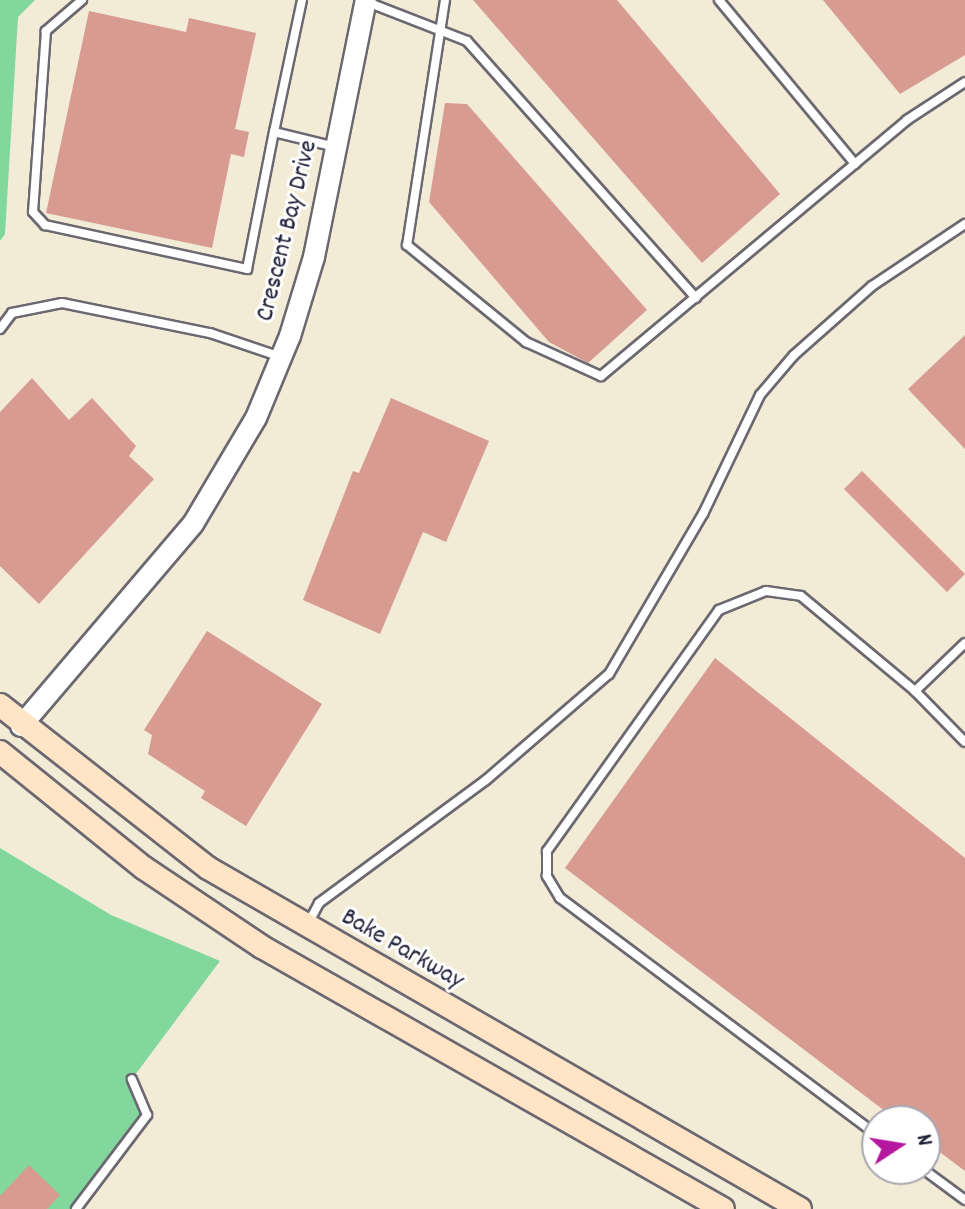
<!DOCTYPE html>
<html>
<head>
<meta charset="utf-8">
<style>
	body { margin:0 }
	#map { position:relative; width:965px; height:1209px; overflow:hidden; background:#f2ebd5; font-family:Dekko,sans-serif }
	div>[style] { position:absolute }
	[style*='--x'] { left:calc(var(--x)*1px); top:calc(var(--y)*1px); width:calc(var(--w)*1px); rotate:calc(var(--a)*1deg) }
	.green>* { inset:0; background:#82d89c }
	.building>* { inset:0; background:#d79b92 }
	.roads { filter:drop-shadow(2px 0 #6b6871) drop-shadow(-2px 0 #6b6871) drop-shadow(0 2px #6b6871) drop-shadow(0 -2px #6b6871) }
	.service>* { height:8px; margin:-4px; padding:0 4px; transform-origin:4px; border-radius:4px; background:#fff }
	.tertiary>* { height:20px; margin:-10px; padding:0 10px; transform-origin:10px; border-radius:10px; background:#fff }
	.secondary>* { height:22px; margin:-11px; padding:0 11px; transform-origin:11px; border-radius:11px; background:#ffe4c6 }
	span { translate:-50% -50%; white-space:nowrap; text-align:center; line-height:1.15; -webkit-text-stroke:6px #fff; paint-order:stroke }
	.street-label { font-size:26px; color:#22223b }
	.north { position:absolute; left:861px; top:1105px; width:80px; height:80px; box-sizing:border-box; background:#fff; border:2px solid #a7a7b1; border-radius:50%; rotate:78deg; font-size:22px; font-weight:700; line-height:32px; text-align:center; color:#22223b }
	.north::after { content:''; display:block; margin:auto; width:28px; height:36px; background:#b5179e; clip-path:polygon(50% 0,100% 100%,50% 72%,0 100%) }
</style>
</head>
<body>
<div id="map">
	<div class="green">
		<div style="clip-path:polygon(0 0,35px 0,18px 17px,5px 234px,0 241px)"></div>
		<div style="clip-path:polygon(0 848px,111px 915px,220px 961px,132px 1079px,146px 1104px,143px 1124px,83px 1200px,83px 1209px,0 1209px)"></div>
	</div>
	<div class="building">
		<div style="clip-path:polygon(473px 0,617px 0,780px 194px,702px 263px)"></div>
		<div style="clip-path:polygon(823px 0,965px 0,965px 55px,900px 94px)"></div>
		<div style="clip-path:polygon(89px 11px,186px 32px,189px 18px,256px 33px,235px 129px,249px 132px,244px 157px,231px 154px,212px 248px,46px 213px)"></div>
		<div style="clip-path:polygon(445px 103px,467px 104px,647px 310px,588px 363px,549px 342px,429px 202px)"></div>
		<div style="clip-path:polygon(965px 335px,965px 449px,908px 389px)"></div>
		<div style="clip-path:polygon(32px 378px,69px 420px,92px 398px,136px 446px,129px 456px,154px 479px,39px 604px,0 566px,0 412px)"></div>
		<div style="clip-path:polygon(391px 398px,489px 441px,446px 542px,423px 532px,380px 634px,303px 600px,353px 471px,359px 473px)"></div>
		<div style="clip-path:polygon(862px 471px,965px 574px,947px 592px,844px 489px)"></div>
		<div style="clip-path:polygon(207px 631px,322px 704px,246px 826px,201px 798px,205px 791px,148px 754px,152px 735px,144px 730px)"></div>
		<div style="clip-path:polygon(715px 658px,965px 858px,965px 1171px,925px 1141px,925px 1121px,898px 1121px,565px 868px)"></div>
		<div style="clip-path:polygon(29px 1165px,60px 1195px,47px 1209px,0 1209px,0 1196px)"></div>
	</div>
	<div class="roads">
		<div class="service">
			<div style="--x:82;--y:0;--w:48;--a:139.3"></div>
			<div style="--x:46;--y:31;--w:181;--a:94.1"></div>
			<div style="--x:33;--y:212;--w:18;--a:47"></div>
			<div style="--x:45;--y:225;--w:207;--a:12.3"></div>
			<div style="--x:247;--y:269;--w:140;--a:-78.9"></div>
			<div style="--x:302;--y:0;--w:135;--a:102"></div>
			<div style="--x:274;--y:132;--w:64;--a:13.6"></div>
			<div style="--x:445;--y:0;--w:248;--a:98.8"></div>
			<div style="--x:407;--y:245;--w:154;--a:39.2"></div>
			<div style="--x:526;--y:342;--w:82;--a:24.4"></div>
			<div style="--x:601;--y:376;--w:399;--a:-39.9"></div>
			<div style="--x:907;--y:120;--w:69;--a:-33.2"></div>
			<div style="--x:719;--y:0;--w:213;--a:50.3"></div>
			<div style="--x:367;--y:2;--w:107;--a:21.3"></div>
			<div style="--x:467;--y:41;--w:344;--a:48.3"></div>
			<div style="--x:0;--y:329;--w:20;--a:-53"></div>
			<div style="--x:12;--y:313;--w:51;--a:-11.3"></div>
			<div style="--x:62;--y:303;--w:151;--a:11.5"></div>
			<div style="--x:210;--y:333;--w:75;--a:18.7"></div>
			<div style="--x:915;--y:691;--w:69;--a:-43.8"></div>
			<div style="--x:309;--y:922;--w:21;--a:-62"></div>
			<div style="--x:319;--y:903;--w:207;--a:-36.4"></div>
			<div style="--x:486;--y:780;--w:162;--a:-40.8"></div>
			<div style="--x:609;--y:674;--w:186;--a:-59.6"></div>
			<div style="--x:703;--y:514;--w:132;--a:-64.4"></div>
			<div style="--x:760;--y:395;--w:52;--a:-49.6"></div>
			<div style="--x:794;--y:355;--w:104;--a:-41.5"></div>
			<div style="--x:872;--y:286;--w:112;--a:-33.7"></div>
			<div style="--x:877;--y:1135;--w:396;--a:-143.2"></div>
			<div style="--x:560;--y:898;--w:26;--a:-121"></div>
			<div style="--x:547;--y:876;--w:25;--a:-90"></div>
			<div style="--x:547;--y:851;--w:296;--a:-54.5"></div>
			<div style="--x:719;--y:610;--w:51;--a:-22"></div>
			<div style="--x:766;--y:591;--w:35;--a:8"></div>
			<div style="--x:801;--y:596;--w:148;--a:39.8"></div>
			<div style="--x:915;--y:691;--w:71;--a:45.6"></div>
			<div style="--x:923;--y:1169;--w:52;--a:36.4"></div>
			<div style="--x:76;--y:1209;--w:118;--a:-52.9"></div>
			<div style="--x:147;--y:1115;--w:39;--a:-113"></div>
		</div>
		<div class="tertiary">
			<div style="--x:21;--y:726;--w:265;--a:-49.6"></div>
			<div style="--x:193;--y:524;--w:123;--a:-59.3"></div>
			<div style="--x:256;--y:418;--w:89;--a:-67.5"></div>
			<div style="--x:290;--y:336;--w:83;--a:-73.1"></div>
			<div style="--x:314;--y:257;--w:262;--a:-78.6"></div>
		</div>
		<div class="secondary">
			<div style="--x:0;--y:705;--w:264;--a:38.1"></div>
			<div style="--x:208;--y:868;--w:683;--a:29.94"></div>
			<div style="--x:0;--y:752;--w:185;--a:38.9"></div>
			<div style="--x:144;--y:868;--w:142;--a:33.8"></div>
			<div style="--x:262;--y:947;--w:530;--a:29.61"></div>
		</div>
	</div>
	<div class="street-label">
		<span style="left:288px;top:231px;rotate:-76deg">Crescent Bay Drive</span>
		<span style="left:402px;top:950px;rotate:30deg">Bake Parkway</span>
	</div>
	<div class="north">N</div>
</div>
</body>
</html>
